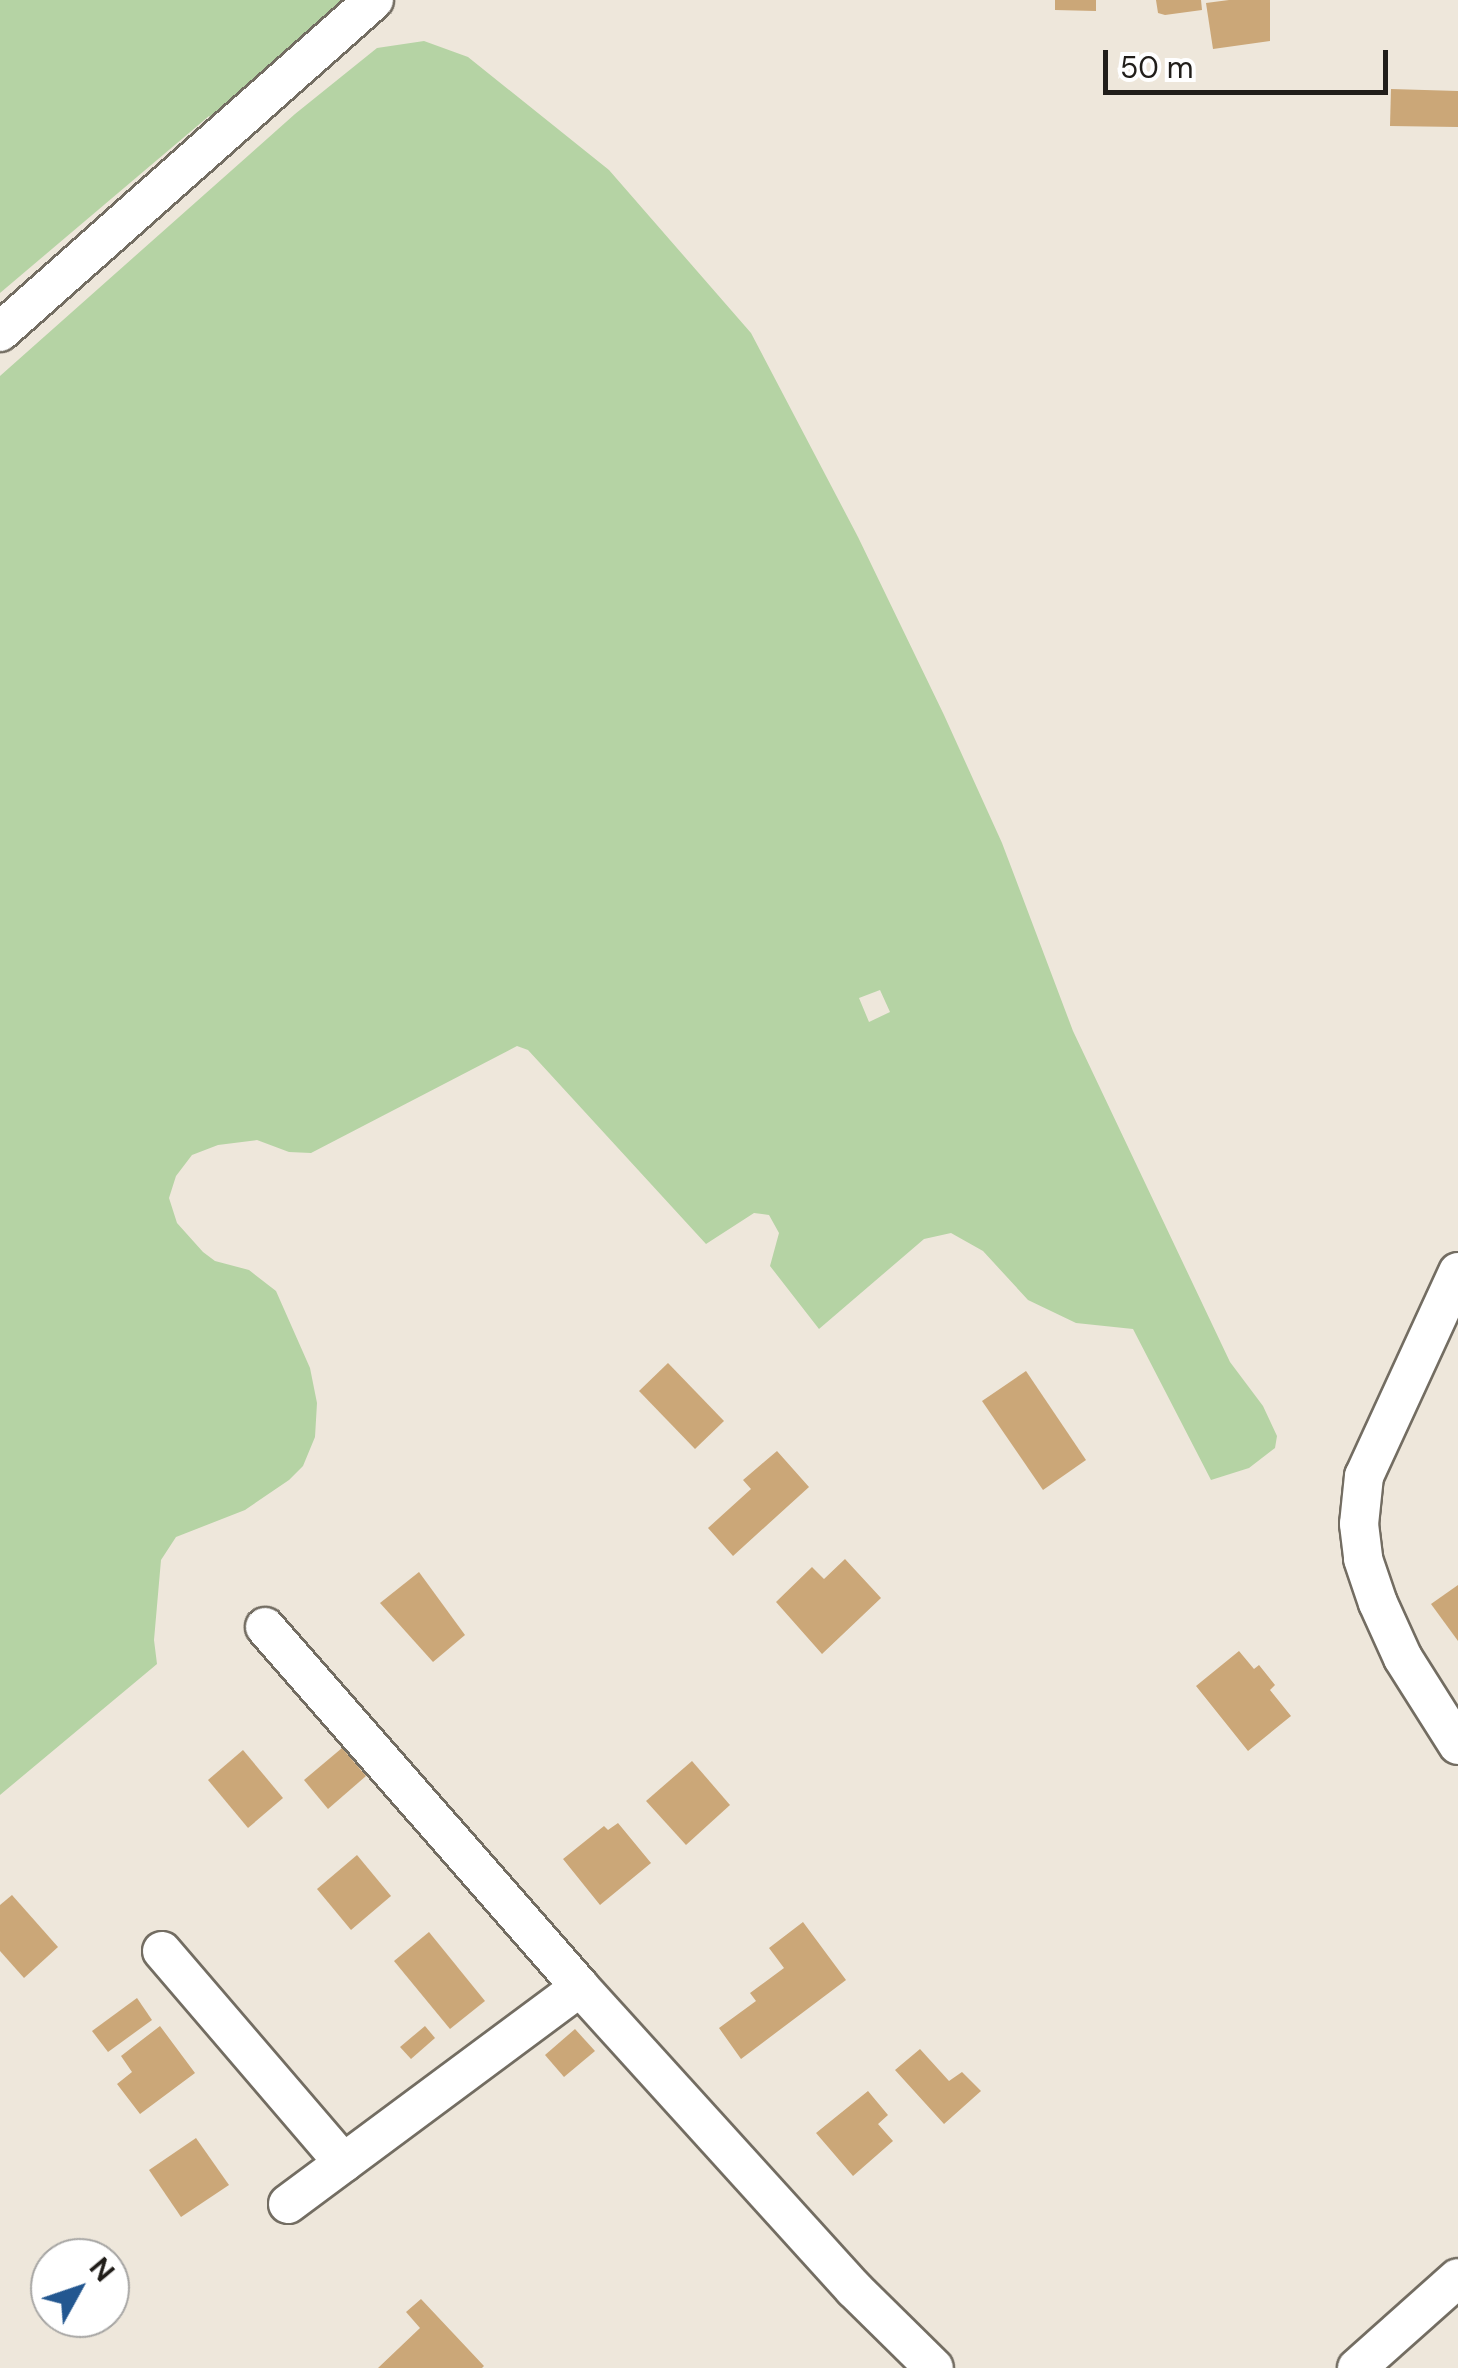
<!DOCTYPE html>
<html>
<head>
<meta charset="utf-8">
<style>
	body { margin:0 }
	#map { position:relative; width:1458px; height:2368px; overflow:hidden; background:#eee7db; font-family:"DM Sans",sans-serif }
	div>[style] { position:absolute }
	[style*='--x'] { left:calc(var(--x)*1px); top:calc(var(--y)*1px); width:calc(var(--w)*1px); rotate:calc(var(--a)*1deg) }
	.green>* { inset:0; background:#b5d3a4 }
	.building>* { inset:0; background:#cba778 }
	.roads { filter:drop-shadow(2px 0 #736d62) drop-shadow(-2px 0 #736d62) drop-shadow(0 2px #736d62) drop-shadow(0 -2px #736d62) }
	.minor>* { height:38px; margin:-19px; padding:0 19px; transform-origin:19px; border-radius:19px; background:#fff }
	span { translate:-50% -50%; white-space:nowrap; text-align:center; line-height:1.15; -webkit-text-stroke:10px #fff; paint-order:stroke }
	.north { position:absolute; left:30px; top:2238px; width:100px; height:100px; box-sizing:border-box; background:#fff; border:2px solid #a6a5a3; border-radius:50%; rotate:50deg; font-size:28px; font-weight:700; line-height:40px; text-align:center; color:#211e1a }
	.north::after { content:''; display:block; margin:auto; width:35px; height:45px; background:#235790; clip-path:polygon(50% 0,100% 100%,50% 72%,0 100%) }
	.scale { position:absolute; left:1103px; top:50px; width:285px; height:45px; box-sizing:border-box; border:5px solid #211e1a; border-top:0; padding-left:12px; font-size:30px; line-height:35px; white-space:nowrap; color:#211e1a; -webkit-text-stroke:8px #fff; paint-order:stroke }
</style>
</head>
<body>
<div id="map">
	<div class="green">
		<div style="clip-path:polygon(0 0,363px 0,216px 126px,209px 116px,0 293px)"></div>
		<div style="clip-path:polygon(evenodd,424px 41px,468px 57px,609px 170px,751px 333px,858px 537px,944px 715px,1002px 843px,1073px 1031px,1230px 1362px,1263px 1406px,1277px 1436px,1275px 1448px,1249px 1468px,1211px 1480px,1133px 1329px,1076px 1323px,1028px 1300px,983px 1251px,951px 1233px,924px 1239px,819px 1329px,770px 1266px,779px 1233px,769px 1215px,754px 1213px,706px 1244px,528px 1050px,517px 1046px,311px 1153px,289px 1152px,257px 1140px,218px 1145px,192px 1155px,176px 1176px,169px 1198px,177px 1223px,203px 1252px,215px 1261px,249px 1270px,276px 1291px,310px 1368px,317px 1403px,315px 1437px,303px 1466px,289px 1480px,245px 1510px,176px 1537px,161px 1560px,154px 1640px,157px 1664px,0 1795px,0 376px,295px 114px,377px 48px,424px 41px,880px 990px,890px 1012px,869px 1022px,859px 998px,880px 990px)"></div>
	</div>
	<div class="building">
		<div style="clip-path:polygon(1055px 0,1096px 0,1096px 11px,1055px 10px)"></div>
		<div style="clip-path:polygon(1156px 0,1201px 0,1202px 10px,1165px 15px,1158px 13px)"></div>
		<div style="clip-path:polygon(1229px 0,1270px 0,1270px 41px,1213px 49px,1206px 3px)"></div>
		<div style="clip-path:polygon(1391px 89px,1458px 91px,1458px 127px,1390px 126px)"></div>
		<div style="clip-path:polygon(668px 1363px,724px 1421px,695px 1449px,639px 1391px)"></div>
		<div style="clip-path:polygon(1026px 1371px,1086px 1460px,1043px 1490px,982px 1401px)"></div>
		<div style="clip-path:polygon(777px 1451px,809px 1487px,733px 1556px,708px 1528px,751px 1489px,743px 1480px)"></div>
		<div style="clip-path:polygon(845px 1559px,881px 1598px,822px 1654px,776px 1602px,812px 1567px,824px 1579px)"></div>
		<div style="clip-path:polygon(419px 1572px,465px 1635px,433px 1662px,380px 1603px)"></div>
		<div style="clip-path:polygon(1458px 1585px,1458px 1641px,1431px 1604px)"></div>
		<div style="clip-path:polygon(1239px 1651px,1254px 1669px,1259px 1665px,1275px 1685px,1270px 1690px,1291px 1716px,1248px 1751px,1196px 1686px)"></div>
		<div style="clip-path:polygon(342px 1748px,366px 1776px,328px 1809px,304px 1780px)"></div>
		<div style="clip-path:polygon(243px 1750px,283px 1798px,248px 1828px,208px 1780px)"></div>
		<div style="clip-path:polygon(692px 1761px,730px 1805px,686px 1845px,646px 1801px)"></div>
		<div style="clip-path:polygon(618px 1823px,651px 1863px,600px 1905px,563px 1859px,604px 1826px,608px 1830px)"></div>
		<div style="clip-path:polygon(357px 1855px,391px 1896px,351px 1930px,317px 1889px)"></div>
		<div style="clip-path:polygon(12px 1895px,58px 1947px,24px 1978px,0 1951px,0 1905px)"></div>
		<div style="clip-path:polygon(803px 1922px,846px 1980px,741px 2059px,719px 2028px,756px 2001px,750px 1993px,784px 1968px,769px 1948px)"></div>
		<div style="clip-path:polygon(429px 1932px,485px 2001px,450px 2029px,394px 1961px)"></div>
		<div style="clip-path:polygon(137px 1998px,152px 2020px,108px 2052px,92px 2031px)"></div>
		<div style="clip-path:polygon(160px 2026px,195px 2073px,140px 2114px,117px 2084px,132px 2072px,121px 2056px)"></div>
		<div style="clip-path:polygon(425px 2026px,435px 2038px,411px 2059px,400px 2047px)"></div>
		<div style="clip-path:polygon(575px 2029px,595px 2051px,564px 2077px,545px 2055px)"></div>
		<div style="clip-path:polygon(920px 2049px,949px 2081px,962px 2072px,981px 2091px,944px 2124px,895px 2070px)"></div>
		<div style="clip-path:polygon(868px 2091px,888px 2115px,878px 2124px,893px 2141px,853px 2176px,816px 2133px)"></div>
		<div style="clip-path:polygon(196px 2138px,229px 2185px,181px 2217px,149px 2170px)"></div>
		<div style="clip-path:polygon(421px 2299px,484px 2366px,482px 2368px,378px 2368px,420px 2328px,406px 2312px)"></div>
	</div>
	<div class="roads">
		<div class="minor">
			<div style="--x:0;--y:332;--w:500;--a:-41.6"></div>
			<div style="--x:1458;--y:1272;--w:225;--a:114.7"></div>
			<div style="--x:1364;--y:1476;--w:48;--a:95.9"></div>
			<div style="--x:1359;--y:1524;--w:35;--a:83"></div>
			<div style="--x:1363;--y:1559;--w:46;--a:71.2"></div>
			<div style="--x:1378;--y:1603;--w:60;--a:65.6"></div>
			<div style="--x:1403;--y:1658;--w:103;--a:57.7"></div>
			<div style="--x:265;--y:1627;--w:478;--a:48.8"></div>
			<div style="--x:580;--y:1987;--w:408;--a:47.8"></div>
			<div style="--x:854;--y:2289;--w:112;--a:44.6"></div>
			<div style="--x:162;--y:1951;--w:279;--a:49.4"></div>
			<div style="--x:288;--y:2204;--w:364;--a:-36.6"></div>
			<div style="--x:1357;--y:2368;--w:135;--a:-41.7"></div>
		</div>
	</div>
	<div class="north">N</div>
	<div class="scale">50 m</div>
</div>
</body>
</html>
